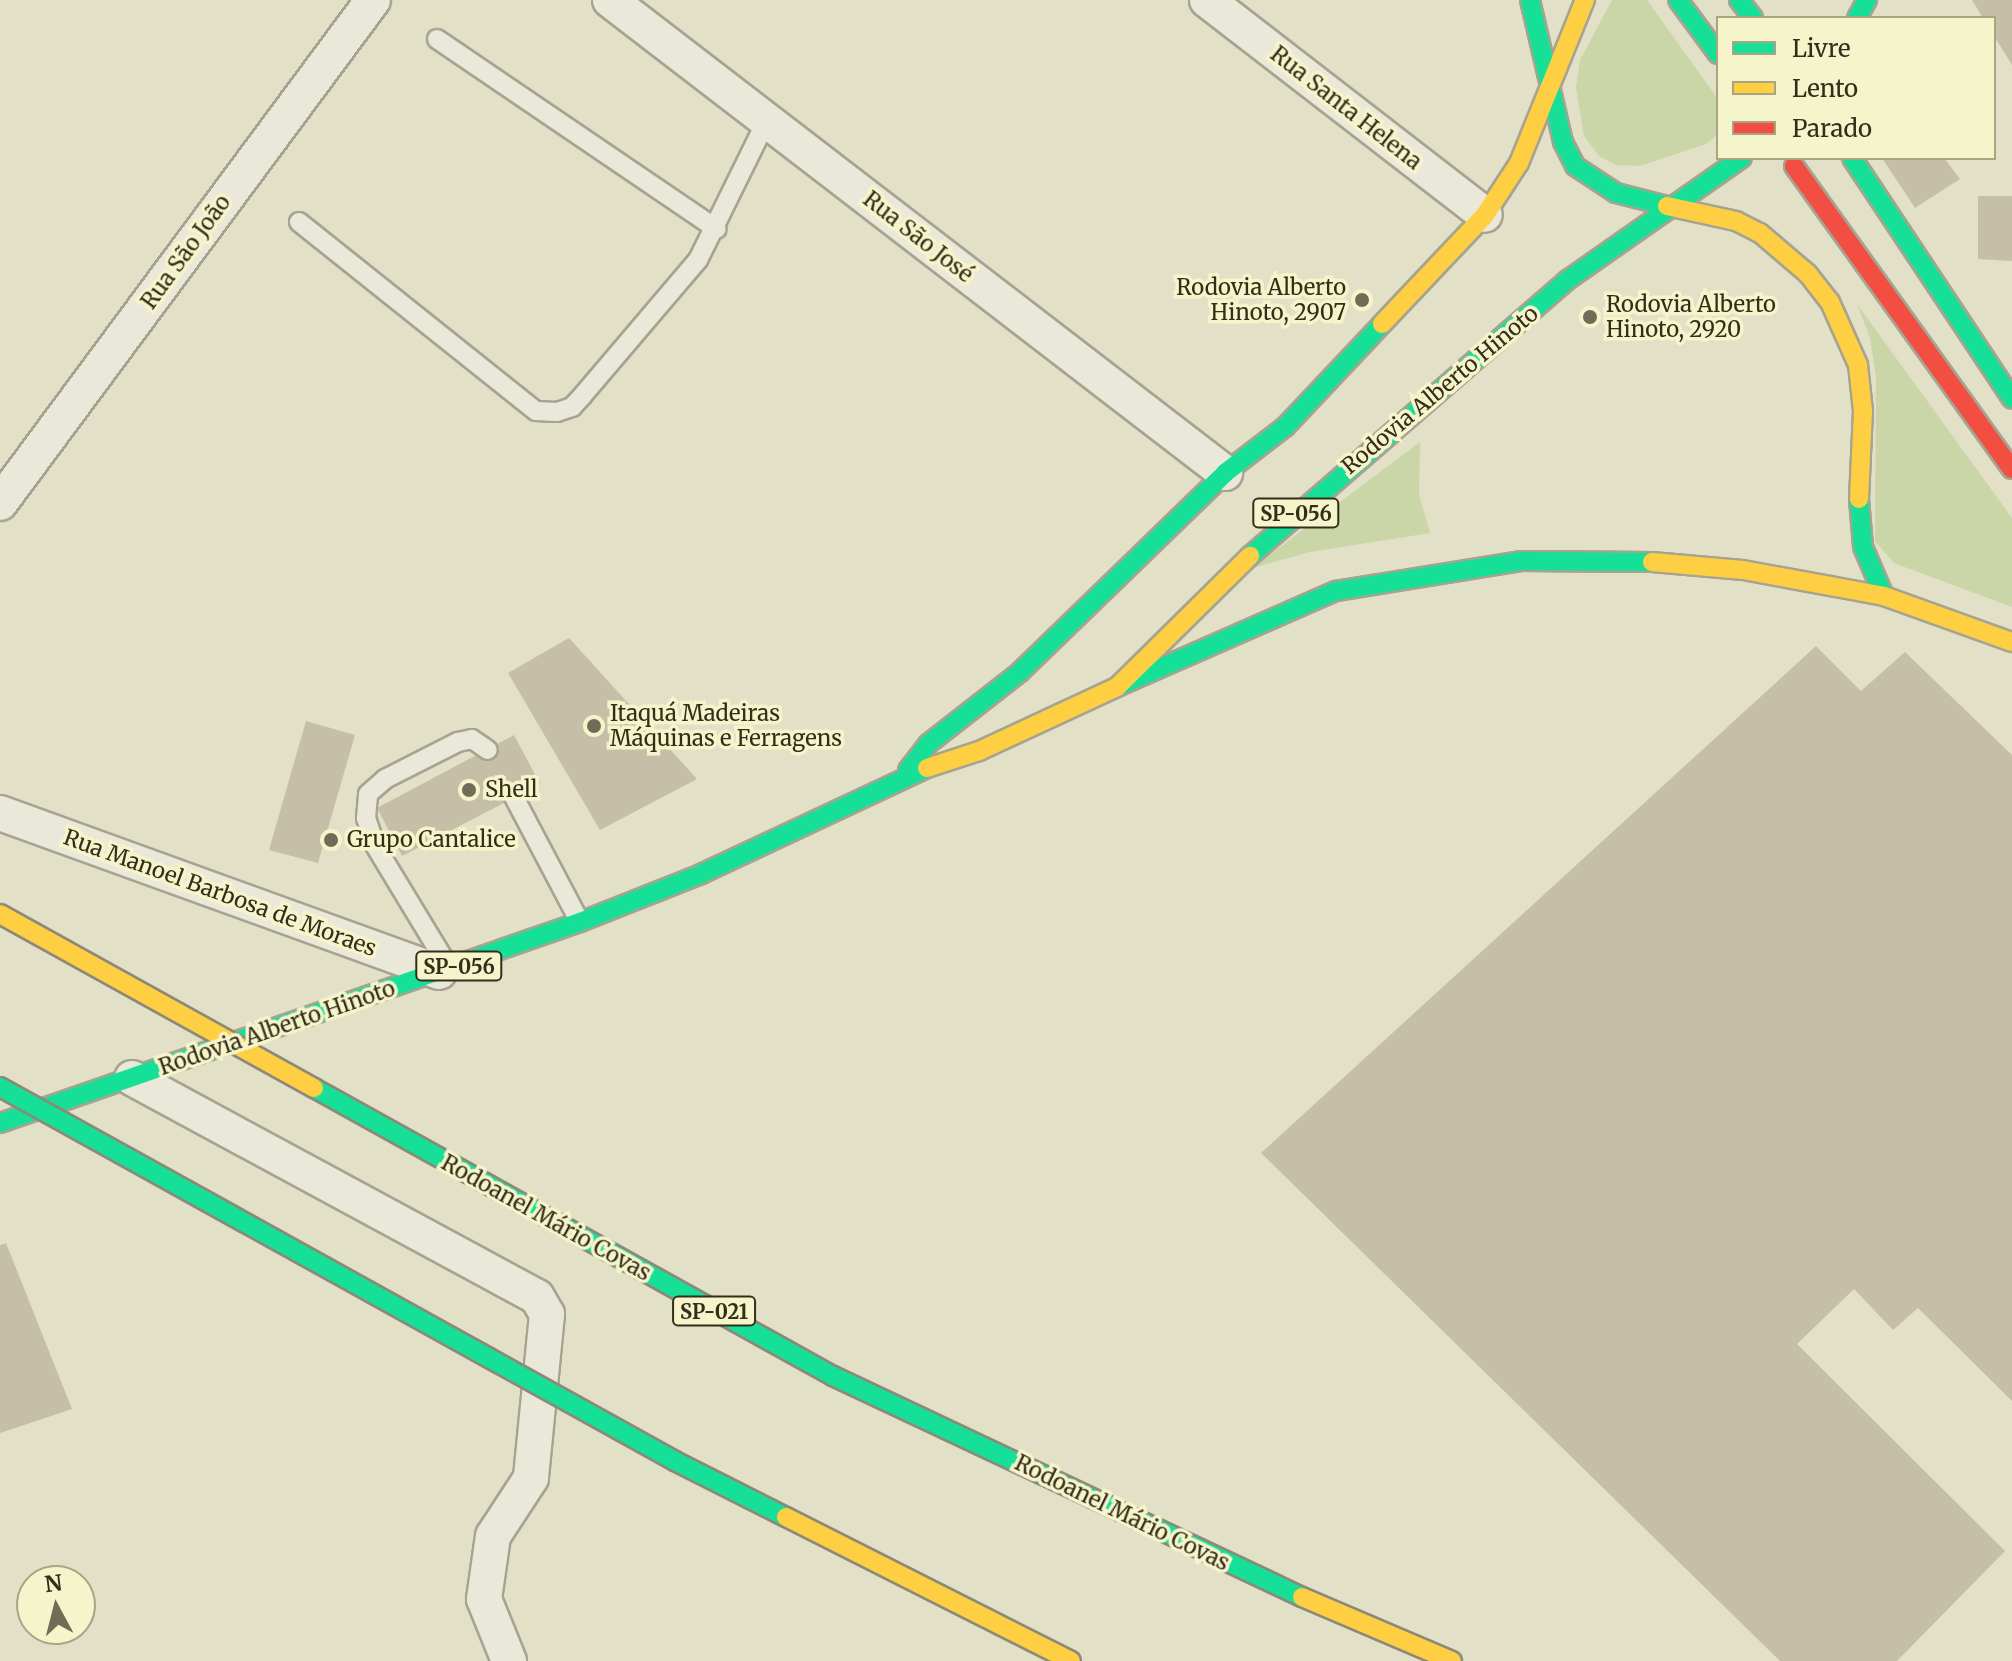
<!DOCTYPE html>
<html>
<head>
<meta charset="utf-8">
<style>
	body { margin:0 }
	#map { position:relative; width:2012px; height:1661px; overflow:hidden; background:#e2e0c7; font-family:Merriweather,serif }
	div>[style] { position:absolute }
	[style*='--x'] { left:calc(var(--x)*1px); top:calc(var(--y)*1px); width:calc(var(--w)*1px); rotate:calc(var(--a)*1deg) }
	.green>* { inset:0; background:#cad5a8 }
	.building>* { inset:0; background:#c6bfa8 }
	.roads { filter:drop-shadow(2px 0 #a6a491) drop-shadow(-2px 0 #a6a491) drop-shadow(0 2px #a6a491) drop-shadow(0 -2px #a6a491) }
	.lane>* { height:18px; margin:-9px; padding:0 9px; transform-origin:9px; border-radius:9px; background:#eae8d9 }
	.street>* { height:34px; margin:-17px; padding:0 17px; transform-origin:17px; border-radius:17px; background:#eae8d9 }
	.fast>* { height:18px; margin:-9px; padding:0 9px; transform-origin:9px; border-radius:9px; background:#16e098 }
	.slow>* { height:18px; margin:-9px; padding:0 9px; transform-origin:9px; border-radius:9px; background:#ffcf43 }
	.jam>* { height:18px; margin:-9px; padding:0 9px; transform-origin:9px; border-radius:9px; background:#f24e42 }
	.bridges { filter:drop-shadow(2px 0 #8c8978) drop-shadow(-2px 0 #8c8978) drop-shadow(0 2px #8c8978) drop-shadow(0 -2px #8c8978) }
	.fast-bridge>* { height:18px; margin:-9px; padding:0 9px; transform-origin:9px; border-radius:9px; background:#16e098 }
	.slow-bridge>* { height:18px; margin:-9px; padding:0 9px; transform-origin:9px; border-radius:9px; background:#ffcf43 }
	.dots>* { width:22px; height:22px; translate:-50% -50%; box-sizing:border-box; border:4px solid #f6f4cb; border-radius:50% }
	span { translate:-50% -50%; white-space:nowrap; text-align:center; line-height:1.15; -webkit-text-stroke:7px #f6f4cb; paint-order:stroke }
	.shield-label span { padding:2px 6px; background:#f6f4cb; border:2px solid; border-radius:6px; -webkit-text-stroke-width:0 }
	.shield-label { font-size:20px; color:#342d1a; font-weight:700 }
	.street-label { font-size:22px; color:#342d1a }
	.poi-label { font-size:22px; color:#342d1a }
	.right { translate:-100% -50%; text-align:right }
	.left { translate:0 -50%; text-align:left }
	.legend { position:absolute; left:1716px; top:16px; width:280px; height:144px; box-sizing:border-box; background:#f6f4cb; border:2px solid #a8a484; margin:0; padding:10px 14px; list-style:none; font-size:24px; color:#342d1a }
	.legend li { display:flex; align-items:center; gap:16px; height:40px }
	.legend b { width:40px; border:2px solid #a8a484 }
	.north { position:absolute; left:16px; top:1565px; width:80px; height:80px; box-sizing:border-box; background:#f6f4cb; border:2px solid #a8a484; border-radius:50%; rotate:353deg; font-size:22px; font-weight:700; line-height:32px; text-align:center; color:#342d1a }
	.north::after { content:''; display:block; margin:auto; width:28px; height:36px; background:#716c57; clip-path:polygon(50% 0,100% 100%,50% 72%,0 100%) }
</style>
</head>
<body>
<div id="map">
	<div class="green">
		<div style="clip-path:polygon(1612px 0,1647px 0,1718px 99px,1718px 134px,1706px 144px,1640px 166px,1616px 165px,1599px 156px,1584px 136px,1576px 88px,1580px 60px)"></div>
		<div style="clip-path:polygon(1857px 304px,2012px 518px,2012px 607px,1894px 563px,1875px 541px,1876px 377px,1870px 338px)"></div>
		<div style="clip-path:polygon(1420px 442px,1419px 495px,1430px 533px,1310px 552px,1252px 568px)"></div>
	</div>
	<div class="building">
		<div style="clip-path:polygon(1972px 0,2012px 0,2012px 65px,1994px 36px,1994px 18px,1983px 18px)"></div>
		<div style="clip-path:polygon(1882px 158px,1944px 158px,1960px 179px,1915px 208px)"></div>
		<div style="clip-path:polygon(1978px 196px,2012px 196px,2012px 261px,1978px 259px)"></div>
		<div style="clip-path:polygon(569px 638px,697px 779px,600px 830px,508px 673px)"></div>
		<div style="clip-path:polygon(1816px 646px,1861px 691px,1905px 652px,2012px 755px,2012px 1401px,1918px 1308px,1893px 1330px,1854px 1289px,1797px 1344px,2005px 1551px,1897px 1661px,1780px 1661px,1261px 1153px)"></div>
		<div style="clip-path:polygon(306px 721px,355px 735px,318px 863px,269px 850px)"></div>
		<div style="clip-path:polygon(514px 735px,540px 784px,402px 856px,377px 808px)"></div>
		<div style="clip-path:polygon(6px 1243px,72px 1409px,0 1433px,0 1245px)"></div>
	</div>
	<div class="roads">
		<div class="lane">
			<div style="--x:437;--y:39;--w:338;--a:34.2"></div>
			<div style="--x:299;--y:222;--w:303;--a:38.6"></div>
			<div style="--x:536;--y:411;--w:21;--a:3"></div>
			<div style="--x:557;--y:412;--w:16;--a:-18"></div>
			<div style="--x:572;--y:407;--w:16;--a:-47"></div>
			<div style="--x:583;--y:395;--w:177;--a:-49.6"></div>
			<div style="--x:698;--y:260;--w:156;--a:-63.8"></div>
			<div style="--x:514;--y:797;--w:141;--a:62.2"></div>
			<div style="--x:448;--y:966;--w:139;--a:-121.2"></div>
			<div style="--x:376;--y:847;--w:31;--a:-109"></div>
			<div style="--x:366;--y:818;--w:24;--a:-85"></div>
			<div style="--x:368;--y:794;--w:23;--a:-41"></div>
			<div style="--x:385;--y:779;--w:82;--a:-26.9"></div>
			<div style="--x:458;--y:742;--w:14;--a:-12"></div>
			<div style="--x:472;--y:739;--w:19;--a:35"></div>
		</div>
		<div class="street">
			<div style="--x:610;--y:0;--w:776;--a:37.56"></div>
			<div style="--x:1207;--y:0;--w:351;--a:37.7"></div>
			<div style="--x:0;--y:503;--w:626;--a:-53.44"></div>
			<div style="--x:0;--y:813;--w:467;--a:19.9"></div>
			<div style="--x:132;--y:1078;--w:460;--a:28.4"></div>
			<div style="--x:537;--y:1297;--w:20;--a:60"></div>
			<div style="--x:547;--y:1314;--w:165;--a:95.6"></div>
			<div style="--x:531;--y:1478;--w:69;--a:123.2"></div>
			<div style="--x:493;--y:1536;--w:64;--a:98.1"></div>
			<div style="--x:484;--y:1599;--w:67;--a:68"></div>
		</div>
		<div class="fast">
			<div style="--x:1530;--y:0;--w:146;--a:76.9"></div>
			<div style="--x:1563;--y:142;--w:27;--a:63"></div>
			<div style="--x:1575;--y:166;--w:49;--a:33.4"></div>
			<div style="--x:1616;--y:193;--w:53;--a:14.3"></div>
			<div style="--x:1678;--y:0;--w:67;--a:53.5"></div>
			<div style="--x:1739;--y:0;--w:23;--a:52"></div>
			<div style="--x:1857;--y:18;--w:21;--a:-61"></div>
			<div style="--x:1852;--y:158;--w:289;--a:56.4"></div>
			<div style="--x:1859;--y:499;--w:48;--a:85.2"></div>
			<div style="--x:1863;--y:547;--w:53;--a:66.8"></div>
			<div style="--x:1250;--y:556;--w:422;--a:-41"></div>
			<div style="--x:1569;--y:279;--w:211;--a:-35"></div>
			<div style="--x:1117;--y:687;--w:239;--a:-23.7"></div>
			<div style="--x:1336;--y:591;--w:187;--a:-9.2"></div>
			<div style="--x:1521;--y:561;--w:131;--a:0.4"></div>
			<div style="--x:908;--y:770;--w:33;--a:-52"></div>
			<div style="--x:928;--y:744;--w:117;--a:-38"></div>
			<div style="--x:1020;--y:672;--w:286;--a:-44.1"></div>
			<div style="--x:1225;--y:473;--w:76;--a:-37.5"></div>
			<div style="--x:1285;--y:427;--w:141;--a:-46.7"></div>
			<div style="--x:0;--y:1123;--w:614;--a:-19.11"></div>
			<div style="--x:580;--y:922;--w:130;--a:-21.6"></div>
			<div style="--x:701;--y:874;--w:250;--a:-25.1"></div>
		</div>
		<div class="slow">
			<div style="--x:1667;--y:206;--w:71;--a:12.3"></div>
			<div style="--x:1736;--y:221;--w:27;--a:27"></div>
			<div style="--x:1760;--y:233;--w:63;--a:40.5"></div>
			<div style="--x:1808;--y:274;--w:36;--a:52"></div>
			<div style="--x:1830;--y:302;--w:69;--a:66"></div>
			<div style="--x:1858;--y:365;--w:46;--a:83.8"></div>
			<div style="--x:1863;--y:411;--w:88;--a:92.6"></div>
			<div style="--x:1382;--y:324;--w:150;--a:-46.6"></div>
			<div style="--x:1485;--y:215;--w:62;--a:-56.8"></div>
			<div style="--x:1519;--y:163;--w:176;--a:-68"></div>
			<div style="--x:1652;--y:562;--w:91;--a:5"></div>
			<div style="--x:1743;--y:570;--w:143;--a:10.4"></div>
			<div style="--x:1884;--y:596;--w:136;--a:19.8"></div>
			<div style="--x:927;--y:768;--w:55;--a:-18.1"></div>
			<div style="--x:979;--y:751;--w:152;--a:-24.9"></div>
			<div style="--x:1117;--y:687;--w:187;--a:-44.6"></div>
		</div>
		<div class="jam">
			<div style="--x:1794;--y:166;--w:373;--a:54.3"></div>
		</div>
	</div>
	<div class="bridges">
		<div class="fast-bridge">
			<div style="--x:0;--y:1087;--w:772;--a:28.99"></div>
			<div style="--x:675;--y:1461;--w:124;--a:26.8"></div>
			<div style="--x:314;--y:1088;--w:594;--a:29.03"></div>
			<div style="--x:833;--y:1376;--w:518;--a:25.23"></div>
		</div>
		<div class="slow-bridge">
			<div style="--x:0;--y:914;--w:359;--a:29"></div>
			<div style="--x:786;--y:1517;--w:319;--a:26.8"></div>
			<div style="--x:1302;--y:1597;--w:163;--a:23.1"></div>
		</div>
	</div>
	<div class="dots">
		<div style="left:1362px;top:300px;background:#716c57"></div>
		<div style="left:1590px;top:317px;background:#716c57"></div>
		<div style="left:594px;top:726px;background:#716c57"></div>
		<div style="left:469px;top:790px;background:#716c57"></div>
		<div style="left:331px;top:840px;background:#716c57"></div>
	</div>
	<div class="shield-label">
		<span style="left:1296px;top:513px">SP-056</span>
		<span style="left:459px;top:966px">SP-056</span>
		<span style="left:714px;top:1311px">SP-021</span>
	</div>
	<div class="street-label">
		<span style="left:1346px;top:108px;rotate:38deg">Rua Santa Helena</span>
		<span style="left:918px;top:237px;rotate:38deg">Rua São José</span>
		<span style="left:186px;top:252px;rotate:-54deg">Rua São João</span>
		<span style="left:1440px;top:390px;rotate:-40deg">Rodovia Alberto Hinoto</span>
		<span style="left:220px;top:893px;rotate:20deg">Rua Manoel Barbosa de Moraes</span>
		<span style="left:277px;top:1028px;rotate:-19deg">Rodovia Alberto Hinoto</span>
		<span style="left:546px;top:1218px;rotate:29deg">Rodoanel Mário Covas</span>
		<span style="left:1122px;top:1513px;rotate:26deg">Rodoanel Mário Covas</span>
	</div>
	<div class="poi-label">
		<span class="right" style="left:1346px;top:300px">Rodovia Alberto<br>Hinoto, 2907</span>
		<span class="left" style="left:1606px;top:317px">Rodovia Alberto<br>Hinoto, 2920</span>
		<span class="left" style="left:610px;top:726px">Itaquá Madeiras<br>Máquinas e Ferragens</span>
		<span class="left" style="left:485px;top:790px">Shell</span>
		<span class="left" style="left:347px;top:840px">Grupo Cantalice</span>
	</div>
	<ul class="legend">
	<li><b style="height:10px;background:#16e098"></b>Livre</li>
	<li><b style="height:10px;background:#ffcf43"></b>Lento</li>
	<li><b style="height:10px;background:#f24e42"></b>Parado</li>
	</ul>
	<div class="north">N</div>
</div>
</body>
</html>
